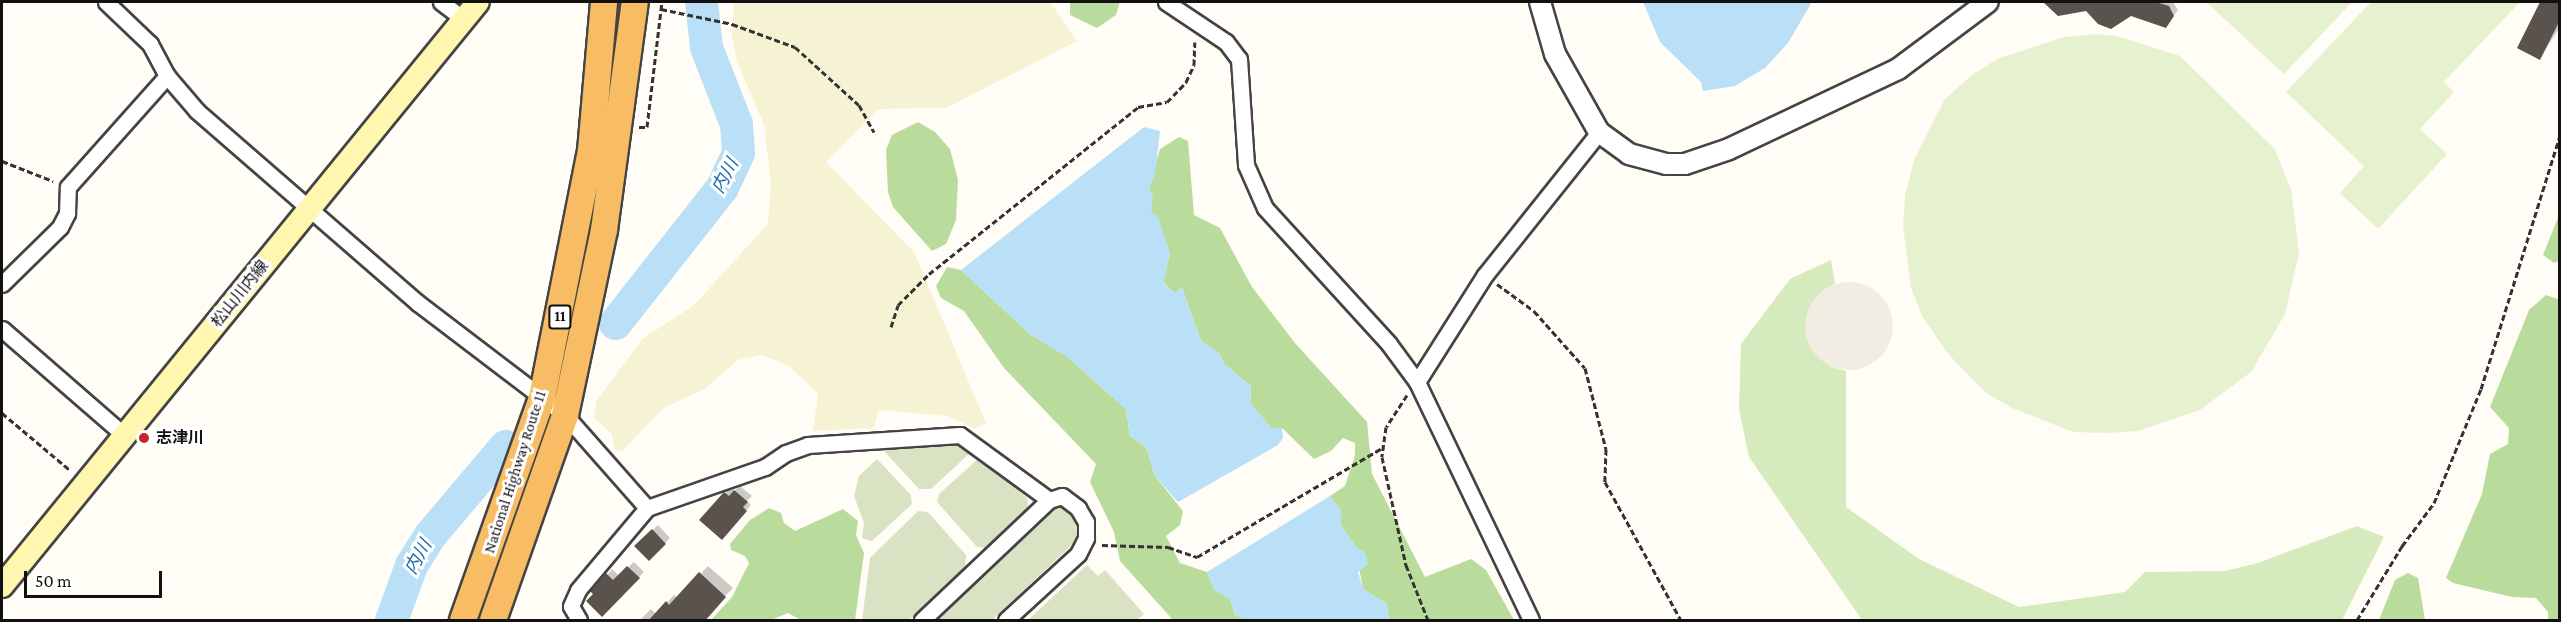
<!DOCTYPE html>
<html>
<head>
<meta charset="utf-8">
<style>
	body { margin:0 }
	#map { position:relative; width:2561px; height:622px; overflow:hidden; background:#fffdf5; font-family:"Crimson Pro","Noto Sans JP",serif }
	div>[style] { position:absolute }
	[style*='--x'] { left:calc(var(--x)*1px); top:calc(var(--y)*1px); width:calc(var(--w)*1px); rotate:calc(var(--a)*1deg) }
	.farmland>* { inset:0; background:#f6f3d4 }
	.green>* { inset:0; background:#d5ebbd }
	.forest>* { inset:0; background:#b9dc9c }
	.cemetery>* { inset:0; background:#d9e3c4 }
	.pitch>* { inset:0; background:#e6f2cf }
	.plaza>* { inset:0; background:#f1ede2 }
	.round { border-radius:50% }
	.water>* { inset:0; background:#b9e0f7 }
	.shadow>* { inset:0; background:#0003 }
	.river>* { height:33px; margin:-16.5px; padding:0 16.5px; transform-origin:16.5px; border-radius:16.5px; background:#b9e0f7 }
	.building>* { inset:0; background:#5a524d }
	.path>* { height:3px; margin-top:-1.5px; transform-origin:0; background:repeating-linear-gradient(90deg,#333 0 6px,transparent 0 9px) }
	.roads { filter:drop-shadow(2px 0 #444) drop-shadow(-2px 0 #444) drop-shadow(0 2px #444) drop-shadow(0 -2px #444) }
	.minor>* { height:15px; margin:-7.5px; padding:0 7.5px; transform-origin:7.5px; border-radius:7.5px; background:#fff }
	.tertiary>* { height:20px; margin:-10px; padding:0 10px; transform-origin:10px; border-radius:10px; background:#fff }
	.secondary>* { height:22px; margin:-11px; padding:0 11px; transform-origin:11px; border-radius:11px; background:#fff6b0 }
	.trunk>* { height:26px; margin:-13px; padding:0 13px; transform-origin:13px; border-radius:13px; background:#f7bc64 }
	.dots>* { width:16px; height:16px; translate:-50% -50%; box-sizing:border-box; border:3px solid #fff; border-radius:50% }
	span { translate:-50% -50%; white-space:nowrap; text-align:center; line-height:1.15; -webkit-text-stroke:6px #fff; paint-order:stroke }
	.shield-label span { padding:2px 4px; background:#fff; border:2px solid; border-radius:4px; -webkit-text-stroke-width:0 }
	.shield-label { font-size:15px; color:#111; font-weight:700 }
	.street-label { font-size:16px; color:#111 }
	.poi-label { font-size:16px; color:#111; font-weight:700 }
	.left { translate:0 -50%; text-align:left }
	.water-label { font-size:18px; color:#1768a6; font-style:italic }
	.frame { position:absolute; inset:0; border:3px solid #111; pointer-events:none }
	.scale { position:absolute; left:24px; top:571px; width:138px; height:27px; box-sizing:border-box; border:3px solid #111; border-top:0; padding-left:8px; font-size:18px; line-height:21px; white-space:nowrap; color:#111; -webkit-text-stroke:4px #fff; paint-order:stroke }
</style>
</head>
<body>
<div id="map">
	<div class="farmland">
		<div style="clip-path:polygon(734px 2px,1050px 2px,1077px 41px,946px 108px,878px 109px,826px 162px,914px 252px,986px 423px,975px 429px,948px 416px,879px 410px,874px 428px,813px 431px,818px 394px,788px 365px,762px 355px,738px 360px,706px 388px,664px 408px,622px 451px,615px 450px,611px 433px,594px 418px,597px 400px,642px 339px,693px 306px,768px 224px,771px 183px,764px 125px,737px 62px,732px 35px)"></div>
	</div>
	<div class="green">
		<div style="clip-path:polygon(1831px 260px,1835px 284px,1831px 285px,1831px 367px,1846px 371px,1846px 507px,1919px 559px,2019px 607px,2125px 592px,2145px 572px,2225px 571px,2258px 563px,2357px 526px,2384px 537px,2342px 620px,1862px 620px,1749px 457px,1739px 409px,1741px 344px,1790px 279px)"></div>
	</div>
	<div class="forest">
		<div style="clip-path:polygon(1070px 2px,1120px 2px,1116px 15px,1097px 28px,1070px 15px)"></div>
		<div style="clip-path:polygon(918px 122px,935px 132px,950px 149px,958px 180px,956px 220px,946px 244px,932px 251px,893px 207px,888px 192px,886px 150px,892px 135px)"></div>
		<div style="clip-path:polygon(1179px 137px,1188px 141px,1194px 215px,1220px 228px,1252px 287px,1295px 343px,1367px 422px,1372px 474px,1425px 577px,1471px 559px,1486px 570px,1514px 620px,1389px 620px,1387px 604px,1363px 589px,1355px 546px,1341px 525px,1341px 511px,1330px 496px,1345px 486px,1355px 455px,1355px 443px,1343px 438px,1331px 451px,1314px 459px,1282px 428px,1271px 428px,1250px 403px,1251px 386px,1224px 364px,1219px 353px,1201px 341px,1182px 288px,1174px 293px,1163px 282px,1170px 253px,1151px 211px,1149px 187px,1160px 149px)"></div>
		<div style="clip-path:polygon(2559px 215px,2559px 261px,2554px 263px,2543px 255px)"></div>
		<div style="clip-path:polygon(947px 267px,961px 270px,1031px 335px,1065px 355px,1126px 409px,1130px 436px,1146px 447px,1155px 476px,1183px 511px,1180px 525px,1166px 536px,1180px 563px,1207px 572px,1214px 589px,1230px 599px,1235px 615px,1248px 620px,1173px 620px,1120px 561px,1114px 532px,1090px 482px,1096px 464px,1004px 368px,964px 311px,941px 298px,936px 286px)"></div>
		<div style="clip-path:polygon(2546px 295px,2560px 300px,2559px 620px,2548px 620px,2548px 612px,2536px 598px,2512px 597px,2453px 583px,2446px 578px,2482px 494px,2490px 454px,2508px 444px,2509px 428px,2490px 407px,2529px 310px)"></div>
		<div style="clip-path:polygon(769px 508px,781px 513px,784px 523px,795px 531px,843px 509px,858px 521px,856px 535px,864px 553px,855px 620px,801px 620px,788px 613px,771px 620px,711px 620px,732px 597px,749px 563px,745px 556px,731px 550px,730px 544px,750px 520px)"></div>
		<div style="clip-path:polygon(2408px 573px,2418px 578px,2425px 620px,2379px 620px,2395px 580px)"></div>
	</div>
	<div class="cemetery">
		<div style="clip-path:polygon(952px 442px,962px 445px,970px 453px,931px 489px,919px 489px,883px 450px)"></div>
		<div style="clip-path:polygon(877px 459px,911px 495px,912px 504px,872px 541px,862px 538px,864px 523px,854px 496px,859px 476px)"></div>
		<div style="clip-path:polygon(977px 460px,984px 460px,1027px 498px,1029px 509px,986px 548px,977px 547px,937px 502px,939px 494px)"></div>
		<div style="clip-path:polygon(1059px 501px,1079px 520px,1080px 534px,1075px 542px,992px 620px,931px 620px)"></div>
		<div style="clip-path:polygon(918px 511px,928px 512px,966px 555px,965px 567px,909px 620px,862px 620px,870px 558px)"></div>
		<div style="clip-path:polygon(1087px 565px,1098px 576px,1105px 570px,1144px 614px,1137px 620px,1028px 620px)"></div>
	</div>
	<div class="pitch">
		<div style="clip-path:polygon(2206px 2px,2352px 2px,2284px 74px)"></div>
		<div style="clip-path:polygon(2371px 2px,2520px 2px,2444px 82px,2454px 92px,2420px 129px,2447px 154px,2378px 229px,2340px 193px,2364px 166px,2286px 92px)"></div>
		<div style="clip-path:polygon(2096px 34px,2117px 36px,2180px 56px,2274px 148px,2291px 189px,2299px 253px,2285px 314px,2251px 372px,2200px 410px,2138px 431px,2107px 433px,2073px 432px,2012px 408px,1986px 393px,1948px 354px,1922px 316px,1911px 288px,1903px 226px,1905px 195px,1914px 160px,1945px 99px,1972px 75px,1997px 59px,2064px 37px)"></div>
	</div>
	<div class="plaza">
		<div class="round" style="left:1805px;top:282px;width:88px;height:88px"></div>
	</div>
	<div class="water">
		<div style="clip-path:polygon(1643px 2px,1812px 2px,1788px 43px,1765px 68px,1735px 86px,1703px 91px,1701px 82px,1660px 42px)"></div>
		<div style="clip-path:polygon(1144px 127px,1160px 131px,1155px 175px,1149px 187px,1153px 196px,1151px 211px,1158px 217px,1170px 253px,1163px 283px,1174px 293px,1182px 288px,1201px 341px,1219px 353px,1224px 364px,1251px 386px,1250px 403px,1271px 428px,1282px 428px,1283px 438px,1278px 445px,1178px 502px,1155px 476px,1146px 447px,1130px 436px,1126px 409px,1065px 355px,1031px 335px,961px 270px)"></div>
		<div style="clip-path:polygon(1330px 496px,1341px 511px,1341px 525px,1355px 546px,1365px 552px,1368px 564px,1358px 572px,1363px 589px,1387px 604px,1389px 620px,1248px 620px,1235px 615px,1230px 599px,1214px 589px,1207px 572px)"></div>
	</div>
	<div class="shadow">
		<div style="clip-path:polygon(2052px 2px,2173px 2px,2178px 10px,2170px 21px,2088px 10px,2054px 11px)"></div>
		<div style="clip-path:polygon(2542px 2px,2560px 2px,2560px 27px,2540px 58px,2519px 48px)"></div>
		<div style="clip-path:polygon(740px 486px,752px 496px,747px 501px,751px 505px,727px 533px,701px 520px,730px 488px,734px 491px)"></div>
		<div style="clip-path:polygon(658px 525px,670px 538px,649px 559px,636px 546px)"></div>
		<div style="clip-path:polygon(634px 562px,644px 572px,602px 615px,588px 601px,612px 569px,619px 576px)"></div>
		<div style="clip-path:polygon(708px 566px,733px 588px,701px 620px,640px 620px,651px 609px,656px 614px,674px 595px,678px 598px)"></div>
	</div>
	<div class="river">
		<div style="--x:615;--y:323;--w:173;--a:-51.8"></div>
		<div style="--x:722;--y:187;--w:38;--a:-65"></div>
		<div style="--x:738;--y:152;--w:28;--a:-94"></div>
		<div style="--x:736;--y:124;--w:83;--a:-111.3"></div>
		<div style="--x:706;--y:47;--w:45;--a:-96.3"></div>
		<div style="--x:391;--y:620;--w:59;--a:-70"></div>
		<div style="--x:411;--y:565;--w:34;--a:-58"></div>
		<div style="--x:429;--y:536;--w:118;--a:-49.8"></div>
	</div>
	<div class="building">
		<div style="clip-path:polygon(2043px 2px,2156px 2px,2169px 6px,2174px 16px,2166px 28px,2131px 16px,2111px 29px,2098px 24px,2086px 11px,2058px 16px)"></div>
		<div style="clip-path:polygon(2540px 2px,2559px 2px,2559px 22px,2540px 60px,2517px 48px)"></div>
		<div style="clip-path:polygon(734px 490px,748px 502px,743px 507px,747px 511px,722px 540px,699px 520px,724px 492px,729px 496px)"></div>
		<div style="clip-path:polygon(652px 529px,666px 544px,649px 561px,634px 546px)"></div>
		<div style="clip-path:polygon(627px 566px,640px 578px,602px 617px,586px 601px,593px 594px,590px 591px,606px 573px,613px 580px)"></div>
		<div style="clip-path:polygon(699px 572px,726px 597px,705px 621px,648px 621px,666px 601px,669px 605px)"></div>
	</div>
	<div class="path">
		<div style="--x:661;--y:9;--w:73;--a:11.9"></div>
		<div style="--x:732;--y:24;--w:67;--a:20.1"></div>
		<div style="--x:795;--y:47;--w:86;--a:42.2"></div>
		<div style="--x:859;--y:105;--w:31;--a:61"></div>
		<div style="--x:639;--y:127;--w:8;--a:0"></div>
		<div style="--x:647;--y:127;--w:126;--a:-83.2"></div>
		<div style="--x:2;--y:161;--w:55;--a:21.4"></div>
		<div style="--x:1497;--y:284;--w:46;--a:36.1"></div>
		<div style="--x:1534;--y:311;--w:76;--a:48.2"></div>
		<div style="--x:1585;--y:368;--w:84;--a:75.5"></div>
		<div style="--x:1606;--y:449;--w:33;--a:92"></div>
		<div style="--x:1605;--y:482;--w:158;--a:61.2"></div>
		<div style="--x:891;--y:327;--w:23;--a:-72"></div>
		<div style="--x:898;--y:305;--w:44;--a:-45"></div>
		<div style="--x:929;--y:274;--w:268;--a:-38.6"></div>
		<div style="--x:1138;--y:107;--w:29;--a:-10"></div>
		<div style="--x:1167;--y:102;--w:28;--a:-46"></div>
		<div style="--x:1186;--y:82;--w:19;--a:-65"></div>
		<div style="--x:1194;--y:65;--w:23;--a:-88"></div>
		<div style="--x:1407;--y:395;--w:38;--a:123"></div>
		<div style="--x:1386;--y:427;--w:30;--a:98"></div>
		<div style="--x:1382;--y:457;--w:111;--a:77.5"></div>
		<div style="--x:1406;--y:565;--w:59;--a:68.2"></div>
		<div style="--x:2;--y:413;--w:90;--a:40"></div>
		<div style="--x:1102;--y:545;--w:66;--a:1.7"></div>
		<div style="--x:1168;--y:547;--w:31;--a:19"></div>
		<div style="--x:1197;--y:557;--w:217;--a:-30.5"></div>
		<div style="--x:2357;--y:620;--w:87;--a:-58.7"></div>
		<div style="--x:2402;--y:546;--w:54;--a:-53.3"></div>
		<div style="--x:2434;--y:503;--w:123;--a:-67.6"></div>
		<div style="--x:2481;--y:389;--w:266;--a:-72.7"></div>
	</div>
	<div class="roads">
		<div class="minor">
			<div style="--x:106;--y:2;--w:61;--a:43.7"></div>
			<div style="--x:150;--y:44;--w:36;--a:62"></div>
			<div style="--x:167;--y:76;--w:46;--a:49.4"></div>
			<div style="--x:197;--y:111;--w:293;--a:41"></div>
			<div style="--x:418;--y:303;--w:185;--a:37.3"></div>
			<div style="--x:565;--y:415;--w:124;--a:48.6"></div>
			<div style="--x:441;--y:2;--w:26;--a:37"></div>
			<div style="--x:1166;--y:2;--w:72;--a:33.7"></div>
			<div style="--x:1226;--y:42;--w:21;--a:53"></div>
			<div style="--x:1239;--y:59;--w:106;--a:86.2"></div>
			<div style="--x:1246;--y:165;--w:47;--a:66.2"></div>
			<div style="--x:1265;--y:208;--w:184;--a:47.6"></div>
			<div style="--x:1389;--y:344;--w:47;--a:53.6"></div>
			<div style="--x:1417;--y:382;--w:264;--a:64.4"></div>
			<div style="--x:2;--y:284;--w:81;--a:-44.5"></div>
			<div style="--x:60;--y:227;--w:16;--a:-63"></div>
			<div style="--x:67;--y:213;--w:26;--a:-88"></div>
			<div style="--x:68;--y:187;--w:149;--a:-48.3"></div>
			<div style="--x:2;--y:329;--w:163;--a:41"></div>
			<div style="--x:1417;--y:382;--w:127;--a:-57.6"></div>
			<div style="--x:1485;--y:275;--w:183;--a:-51.4"></div>
			<div style="--x:579;--y:620;--w:16;--a:-120"></div>
			<div style="--x:571;--y:606;--w:17;--a:-66"></div>
			<div style="--x:578;--y:590;--w:107;--a:-49.9"></div>
			<div style="--x:647;--y:508;--w:125;--a:-19.2"></div>
			<div style="--x:765;--y:467;--w:25;--a:-34"></div>
			<div style="--x:786;--y:453;--w:23;--a:-20"></div>
			<div style="--x:808;--y:445;--w:152;--a:-3.8"></div>
			<div style="--x:960;--y:435;--w:110;--a:36.1"></div>
			<div style="--x:1049;--y:500;--w:175;--a:136.6"></div>
			<div style="--x:1006;--y:620;--w:98;--a:-42.5"></div>
			<div style="--x:1078;--y:554;--w:18;--a:-63"></div>
			<div style="--x:1086;--y:538;--w:16;--a:-90"></div>
			<div style="--x:1086;--y:522;--w:16;--a:-120"></div>
			<div style="--x:1078;--y:508;--w:20;--a:-143"></div>
			<div style="--x:1062;--y:496;--w:14;--a:163"></div>
		</div>
		<div class="tertiary">
			<div style="--x:1540;--y:2;--w:54;--a:73.9"></div>
			<div style="--x:1555;--y:54;--w:90;--a:60.6"></div>
			<div style="--x:1599;--y:132;--w:37;--a:36"></div>
			<div style="--x:1629;--y:154;--w:38;--a:15"></div>
			<div style="--x:1666;--y:164;--w:19;--a:0"></div>
			<div style="--x:1685;--y:164;--w:46;--a:-18.8"></div>
			<div style="--x:1729;--y:149;--w:187;--a:-25.3"></div>
			<div style="--x:1898;--y:69;--w:112;--a:-36.7"></div>
		</div>
		<div class="secondary">
			<div style="--x:2;--y:586;--w:753;--a:-50.82"></div>
		</div>
		<div class="trunk">
			<div style="--x:463;--y:620;--w:236;--a:-70.4"></div>
			<div style="--x:542;--y:398;--w:252;--a:-78.8"></div>
			<div style="--x:591;--y:151;--w:150;--a:-85"></div>
			<div style="--x:493;--y:620;--w:217;--a:-70.6"></div>
			<div style="--x:565;--y:415;--w:189;--a:-78.1"></div>
			<div style="--x:604;--y:230;--w:230;--a:-82.3"></div>
		</div>
	</div>
	<div class="dots">
		<div style="left:144px;top:438px;background:#c4262e"></div>
	</div>
	<div class="shield-label">
		<span style="left:560px;top:317px">11</span>
	</div>
	<div class="street-label">
		<span style="left:240px;top:294px;rotate:-51deg">松山川内線</span>
		<span style="left:515px;top:472px;rotate:-72deg">National Highway Route 11</span>
	</div>
	<div class="poi-label">
		<span class="left" style="left:156px;top:438px">志津川</span>
	</div>
	<div class="water-label">
		<span style="left:725px;top:176px;rotate:-62deg">内川</span>
		<span style="left:418px;top:557px;rotate:-61deg">内川</span>
	</div>
	<div class="frame"></div>
	<div class="scale">50 m</div>
</div>
</body>
</html>
